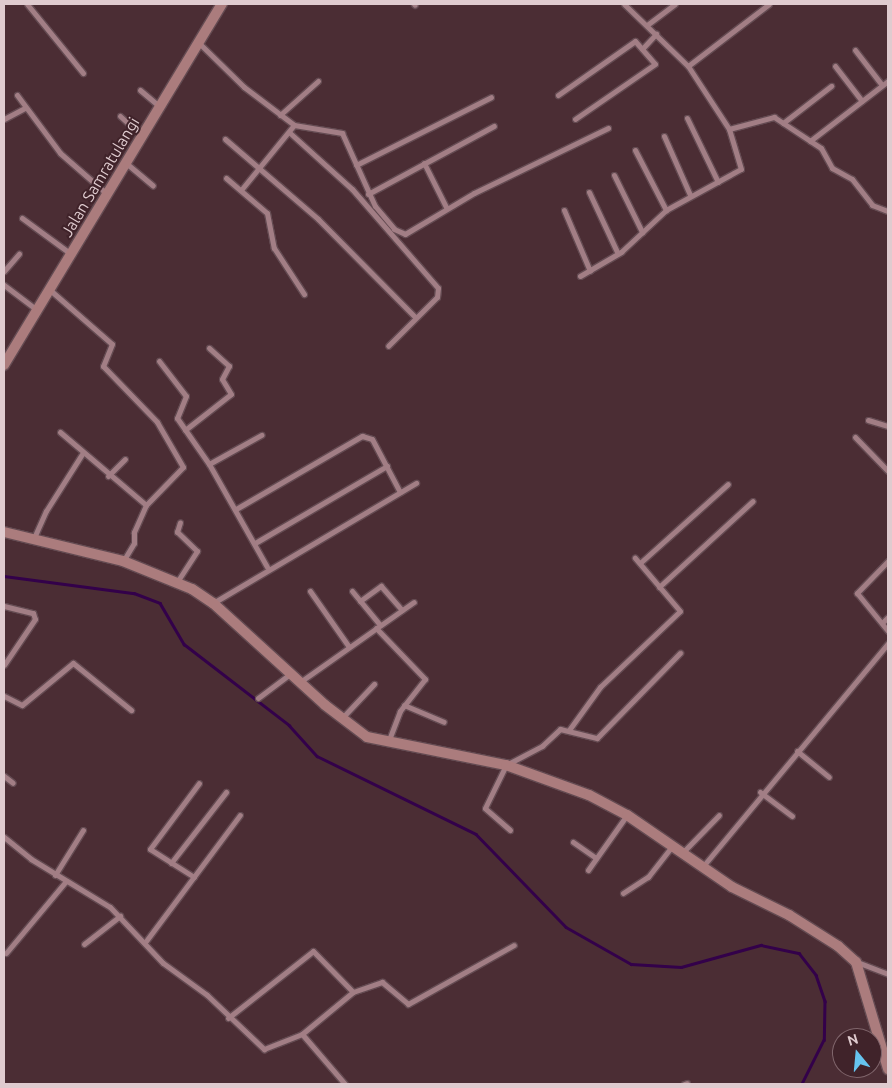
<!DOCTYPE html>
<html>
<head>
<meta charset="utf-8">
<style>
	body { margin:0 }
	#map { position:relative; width:892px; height:1088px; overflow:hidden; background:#4b2d34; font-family:Ubuntu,sans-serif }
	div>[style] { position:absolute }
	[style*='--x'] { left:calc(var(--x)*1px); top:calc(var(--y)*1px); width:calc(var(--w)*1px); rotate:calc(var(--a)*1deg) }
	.stream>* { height:2.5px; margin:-1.25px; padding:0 1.25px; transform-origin:1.25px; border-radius:1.25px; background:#33014a }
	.roads { filter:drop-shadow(1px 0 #644b52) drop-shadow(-1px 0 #644b52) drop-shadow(0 1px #644b52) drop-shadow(0 -1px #644b52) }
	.street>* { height:5px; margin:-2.5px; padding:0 2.5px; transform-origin:2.5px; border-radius:2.5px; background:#a27e85 }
	.secondary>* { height:10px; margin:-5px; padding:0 5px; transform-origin:5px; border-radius:5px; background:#ab7c7d }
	span { translate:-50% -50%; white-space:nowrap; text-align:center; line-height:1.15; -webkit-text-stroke:4px #40232a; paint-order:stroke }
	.street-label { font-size:16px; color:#dfcbcf }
	.frame { position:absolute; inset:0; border:5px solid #dfcbcf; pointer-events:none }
	.north { position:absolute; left:832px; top:1028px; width:50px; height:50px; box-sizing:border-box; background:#40232a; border:1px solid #80666c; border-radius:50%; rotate:343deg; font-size:14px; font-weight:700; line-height:20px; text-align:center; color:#dfcbcf }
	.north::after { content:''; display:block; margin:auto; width:18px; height:22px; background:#66c4ef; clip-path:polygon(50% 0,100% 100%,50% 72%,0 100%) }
</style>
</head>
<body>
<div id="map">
	<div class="stream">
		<div style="--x:4;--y:576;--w:131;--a:7.5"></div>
		<div style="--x:134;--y:593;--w:28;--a:21"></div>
		<div style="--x:160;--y:603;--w:48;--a:59.7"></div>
		<div style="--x:184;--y:644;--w:133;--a:37.6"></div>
		<div style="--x:289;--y:725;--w:42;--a:47.9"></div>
		<div style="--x:317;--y:756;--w:177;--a:26.1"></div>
		<div style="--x:476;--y:834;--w:129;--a:45.9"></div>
		<div style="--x:566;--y:927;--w:75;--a:29.6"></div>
		<div style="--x:631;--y:964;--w:50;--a:3.4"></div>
		<div style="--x:681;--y:967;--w:83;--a:-15.4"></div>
		<div style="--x:761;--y:945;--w:39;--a:12"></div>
		<div style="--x:799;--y:953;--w:28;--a:52"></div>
		<div style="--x:816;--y:975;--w:28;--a:71"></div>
		<div style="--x:825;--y:1001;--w:39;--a:91"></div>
		<div style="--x:824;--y:1040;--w:49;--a:116.6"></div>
	</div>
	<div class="roads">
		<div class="street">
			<div style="--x:27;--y:4;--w:89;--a:50.9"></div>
			<div style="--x:414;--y:4;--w:1;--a:45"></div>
			<div style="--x:624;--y:4;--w:89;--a:44.1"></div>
			<div style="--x:688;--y:66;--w:75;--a:56.9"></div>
			<div style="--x:729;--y:129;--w:47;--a:-14.9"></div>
			<div style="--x:774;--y:117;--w:56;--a:33.4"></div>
			<div style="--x:821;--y:148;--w:23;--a:61"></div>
			<div style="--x:832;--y:168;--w:23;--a:29"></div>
			<div style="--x:852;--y:179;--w:33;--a:52"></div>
			<div style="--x:872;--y:205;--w:17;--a:21"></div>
			<div style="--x:647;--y:25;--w:35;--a:-37"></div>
			<div style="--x:199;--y:43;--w:63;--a:44.4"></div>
			<div style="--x:244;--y:87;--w:63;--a:37.2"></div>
			<div style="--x:294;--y:125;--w:49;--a:9.5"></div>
			<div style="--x:342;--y:133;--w:80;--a:65.7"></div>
			<div style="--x:375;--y:206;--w:30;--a:50"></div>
			<div style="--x:394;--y:229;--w:12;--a:24"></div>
			<div style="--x:405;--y:234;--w:80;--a:-30.7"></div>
			<div style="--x:474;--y:193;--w:149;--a:-25.9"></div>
			<div style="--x:642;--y:49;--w:21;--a:-47"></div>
			<div style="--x:855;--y:50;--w:44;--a:52.4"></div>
			<div style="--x:688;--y:66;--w:102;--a:-37.4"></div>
			<div style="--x:835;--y:66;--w:44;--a:52.4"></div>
			<div style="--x:140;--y:90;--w:26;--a:40"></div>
			<div style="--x:17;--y:95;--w:72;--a:53.4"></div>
			<div style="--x:60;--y:153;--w:62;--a:41.1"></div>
			<div style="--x:558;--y:95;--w:94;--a:-35"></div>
			<div style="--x:635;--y:41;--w:30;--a:49"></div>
			<div style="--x:655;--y:64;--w:97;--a:145.5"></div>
			<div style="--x:280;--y:115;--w:51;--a:-41.8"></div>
			<div style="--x:120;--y:116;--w:30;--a:42"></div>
			<div style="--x:687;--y:118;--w:71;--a:64.2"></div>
			<div style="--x:4;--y:119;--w:24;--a:-28"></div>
			<div style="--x:783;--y:123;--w:61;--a:-37.6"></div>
			<div style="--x:290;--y:133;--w:84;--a:42.1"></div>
			<div style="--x:352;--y:189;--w:131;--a:49"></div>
			<div style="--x:438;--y:288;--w:9;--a:96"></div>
			<div style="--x:437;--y:297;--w:69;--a:135"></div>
			<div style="--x:664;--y:136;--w:64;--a:66.2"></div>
			<div style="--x:225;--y:139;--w:123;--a:40.7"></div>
			<div style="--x:318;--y:219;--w:138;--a:45.3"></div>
			<div style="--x:810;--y:141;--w:98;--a:-37.6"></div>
			<div style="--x:635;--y:150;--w:68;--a:62.7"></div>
			<div style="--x:126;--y:163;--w:35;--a:40"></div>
			<div style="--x:424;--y:163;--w:51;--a:63.4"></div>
			<div style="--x:356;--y:165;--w:151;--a:-26.7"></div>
			<div style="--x:614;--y:175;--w:64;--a:63.8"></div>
			<div style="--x:226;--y:178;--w:54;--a:40.5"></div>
			<div style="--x:267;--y:213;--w:36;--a:79"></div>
			<div style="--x:274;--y:248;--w:55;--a:56.9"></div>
			<div style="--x:241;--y:190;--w:84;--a:-50.8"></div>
			<div style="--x:589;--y:192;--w:68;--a:64.9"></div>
			<div style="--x:368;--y:194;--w:143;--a:-28.4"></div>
			<div style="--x:564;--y:210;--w:66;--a:66.9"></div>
			<div style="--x:22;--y:218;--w:61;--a:36.3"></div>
			<div style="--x:4;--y:271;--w:23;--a:-49"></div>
			<div style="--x:580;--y:276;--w:48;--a:-30.3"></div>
			<div style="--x:621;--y:252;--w:62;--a:-43"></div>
			<div style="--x:666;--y:210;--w:85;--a:-28.7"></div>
			<div style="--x:741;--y:169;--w:42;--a:-106.7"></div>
			<div style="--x:4;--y:285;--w:41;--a:37.1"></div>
			<div style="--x:50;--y:290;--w:82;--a:41.1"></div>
			<div style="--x:112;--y:344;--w:24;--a:112"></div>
			<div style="--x:103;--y:366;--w:78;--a:46"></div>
			<div style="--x:157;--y:422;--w:52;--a:60"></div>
			<div style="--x:183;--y:467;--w:53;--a:134.2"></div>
			<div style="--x:146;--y:505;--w:30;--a:114"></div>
			<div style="--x:134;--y:532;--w:11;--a:90"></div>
			<div style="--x:134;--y:543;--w:21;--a:121"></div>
			<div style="--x:159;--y:361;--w:44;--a:52.4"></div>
			<div style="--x:186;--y:396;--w:24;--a:112"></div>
			<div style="--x:177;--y:418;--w:56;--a:55.2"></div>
			<div style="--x:209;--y:464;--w:118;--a:60.6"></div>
			<div style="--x:868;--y:420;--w:21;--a:17"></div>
			<div style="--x:185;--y:430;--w:58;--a:-38"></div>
			<div style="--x:231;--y:394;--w:17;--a:-121"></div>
			<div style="--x:222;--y:379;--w:15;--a:-62"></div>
			<div style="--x:229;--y:366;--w:27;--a:-138"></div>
			<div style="--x:60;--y:432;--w:113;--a:40.3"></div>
			<div style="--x:855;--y:437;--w:47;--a:45.9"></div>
			<div style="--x:209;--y:464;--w:60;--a:-29.1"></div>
			<div style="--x:108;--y:476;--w:24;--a:-45"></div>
			<div style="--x:236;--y:509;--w:146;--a:-30.1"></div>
			<div style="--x:362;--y:436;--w:10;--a:17"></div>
			<div style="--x:372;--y:439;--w:60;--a:62.2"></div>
			<div style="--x:33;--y:540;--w:32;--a:-66"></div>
			<div style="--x:46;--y:511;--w:67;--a:-57.7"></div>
			<div style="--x:255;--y:543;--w:153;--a:-30.3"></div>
			<div style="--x:888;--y:561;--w:45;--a:134.1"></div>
			<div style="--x:857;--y:593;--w:49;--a:50.8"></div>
			<div style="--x:640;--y:563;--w:118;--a:-41.9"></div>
			<div style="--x:177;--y:582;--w:37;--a:-57"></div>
			<div style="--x:197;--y:551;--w:28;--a:-136"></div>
			<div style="--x:177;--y:532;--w:10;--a:-73"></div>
			<div style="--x:659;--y:587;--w:127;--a:-42.5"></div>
			<div style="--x:310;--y:591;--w:68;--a:55.1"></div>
			<div style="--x:352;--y:591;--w:44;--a:50.5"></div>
			<div style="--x:360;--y:601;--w:26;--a:-36"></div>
			<div style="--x:381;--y:586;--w:32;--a:49"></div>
			<div style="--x:213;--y:603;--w:236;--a:-30.6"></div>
			<div style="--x:4;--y:606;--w:30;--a:14"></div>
			<div style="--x:33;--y:613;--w:6;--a:72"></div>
			<div style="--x:35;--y:619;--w:55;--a:124"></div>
			<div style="--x:882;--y:623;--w:8;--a:-45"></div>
			<div style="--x:376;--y:628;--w:71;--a:46.1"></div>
			<div style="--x:425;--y:679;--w:41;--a:128"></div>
			<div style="--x:400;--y:711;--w:33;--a:111"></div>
			<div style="--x:300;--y:682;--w:139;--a:-35.1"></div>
			<div style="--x:4;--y:696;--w:20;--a:27"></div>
			<div style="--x:22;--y:705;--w:66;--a:-39.5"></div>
			<div style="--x:73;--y:663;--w:75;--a:39"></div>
			<div style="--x:258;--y:698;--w:40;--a:-37"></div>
			<div style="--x:404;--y:705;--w:43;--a:23"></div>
			<div style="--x:342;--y:718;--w:47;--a:-46.7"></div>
			<div style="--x:569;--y:730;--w:53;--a:-54.2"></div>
			<div style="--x:600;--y:687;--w:110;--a:-43.5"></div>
			<div style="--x:680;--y:611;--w:70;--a:-130.3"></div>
			<div style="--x:797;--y:751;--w:41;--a:39.1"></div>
			<div style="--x:4;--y:776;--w:11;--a:38"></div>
			<div style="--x:760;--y:792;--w:40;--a:37"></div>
			<div style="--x:510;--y:830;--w:33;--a:-139"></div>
			<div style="--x:485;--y:808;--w:48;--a:-64"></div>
			<div style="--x:506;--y:765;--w:41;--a:-27.8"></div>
			<div style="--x:542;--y:746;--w:25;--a:-43"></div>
			<div style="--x:560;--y:729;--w:38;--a:14"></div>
			<div style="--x:597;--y:738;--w:119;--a:-45.7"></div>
			<div style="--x:4;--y:837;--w:35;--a:39"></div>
			<div style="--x:31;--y:859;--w:92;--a:31.3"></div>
			<div style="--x:110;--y:907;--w:77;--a:46.6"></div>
			<div style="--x:163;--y:963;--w:54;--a:36"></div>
			<div style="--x:207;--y:995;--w:79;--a:43.5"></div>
			<div style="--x:264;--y:1049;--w:41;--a:-21.5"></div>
			<div style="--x:302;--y:1034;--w:66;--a:-39.5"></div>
			<div style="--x:353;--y:992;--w:31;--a:-19"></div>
			<div style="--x:382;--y:982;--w:34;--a:40"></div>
			<div style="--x:408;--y:1004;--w:121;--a:-29.1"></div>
			<div style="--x:573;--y:842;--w:28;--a:35"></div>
			<div style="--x:684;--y:851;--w:50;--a:-45.8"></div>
			<div style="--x:171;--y:863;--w:90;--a:-52.2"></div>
			<div style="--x:704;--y:865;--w:288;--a:-50.3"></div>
			<div style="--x:588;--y:870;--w:67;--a:-54.7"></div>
			<div style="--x:55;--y:875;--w:53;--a:-58.1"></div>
			<div style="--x:194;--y:877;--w:52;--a:-147.5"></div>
			<div style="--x:150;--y:849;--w:82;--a:-53.4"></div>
			<div style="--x:623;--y:893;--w:30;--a:-33"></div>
			<div style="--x:648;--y:877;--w:39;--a:-52"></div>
			<div style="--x:146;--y:941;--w:157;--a:-53.3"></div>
			<div style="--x:84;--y:944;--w:46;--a:-37.9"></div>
			<div style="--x:6;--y:953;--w:94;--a:-50.2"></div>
			<div style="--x:857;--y:962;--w:33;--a:21"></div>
			<div style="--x:228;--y:1018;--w:108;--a:-38.2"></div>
			<div style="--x:313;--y:951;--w:57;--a:45.7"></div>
			<div style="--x:302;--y:1034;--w:66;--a:49.3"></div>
			<div style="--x:684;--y:1084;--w:3;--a:-18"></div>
		</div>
		<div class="secondary">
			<div style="--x:4;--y:365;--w:422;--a:-58.9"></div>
			<div style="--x:4;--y:532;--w:122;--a:13.7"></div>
			<div style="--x:123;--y:561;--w:74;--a:22.1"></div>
			<div style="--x:192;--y:589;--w:25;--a:34"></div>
			<div style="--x:213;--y:603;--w:151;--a:42.3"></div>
			<div style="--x:325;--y:705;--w:53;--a:37.3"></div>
			<div style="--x:367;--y:737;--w:142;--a:11.4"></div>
			<div style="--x:506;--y:765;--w:88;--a:19.9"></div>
			<div style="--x:589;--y:795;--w:43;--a:27.8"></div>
			<div style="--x:627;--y:815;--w:127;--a:34.4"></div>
			<div style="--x:732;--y:887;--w:64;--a:26.2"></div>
			<div style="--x:789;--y:915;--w:58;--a:32.3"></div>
			<div style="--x:838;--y:946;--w:24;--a:42"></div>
			<div style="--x:856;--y:962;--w:112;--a:73.3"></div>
		</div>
	</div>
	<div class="street-label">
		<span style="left:100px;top:177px;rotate:-59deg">Jalan Samratulangi</span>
	</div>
	<div class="frame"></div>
	<div class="north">N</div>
</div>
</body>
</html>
